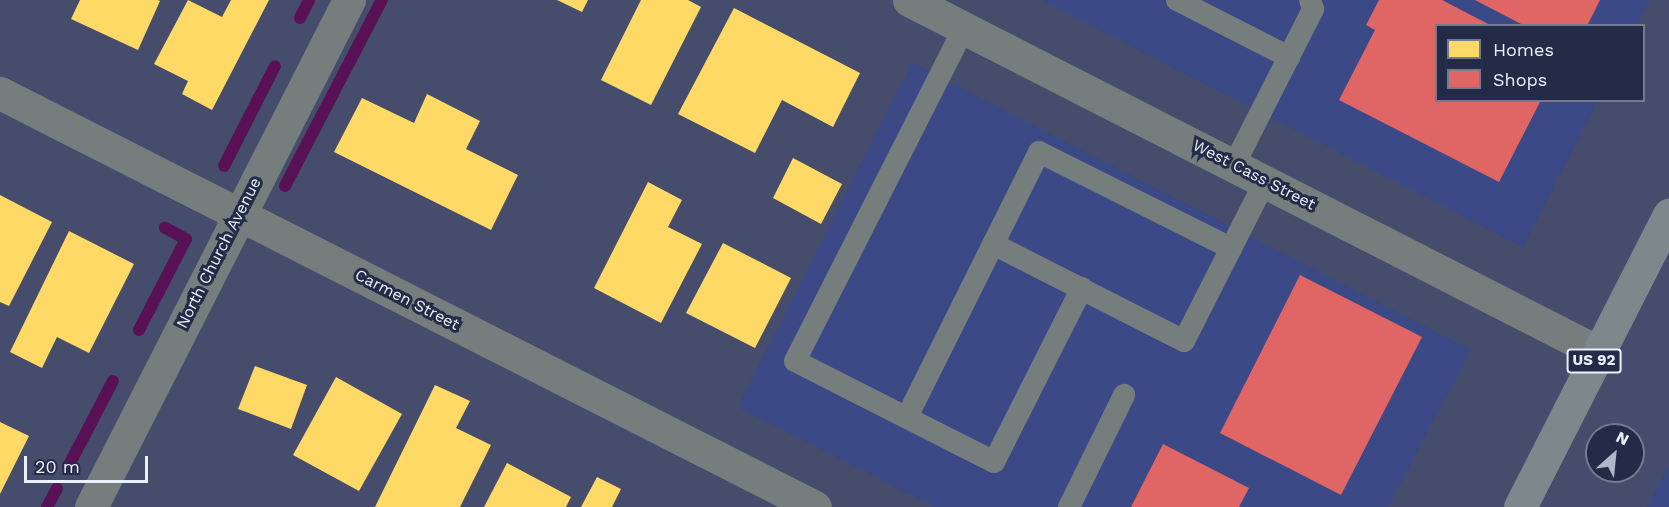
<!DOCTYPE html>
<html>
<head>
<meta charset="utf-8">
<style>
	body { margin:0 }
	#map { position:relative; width:1669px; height:507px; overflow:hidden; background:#454c6c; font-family:"Work Sans",sans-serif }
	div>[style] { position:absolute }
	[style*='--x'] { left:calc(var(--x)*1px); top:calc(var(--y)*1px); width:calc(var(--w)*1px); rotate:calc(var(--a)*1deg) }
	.built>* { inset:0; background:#3b4986 }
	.homes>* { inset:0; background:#ffd966 }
	.shops>* { inset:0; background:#e06666 }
	.stream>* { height:12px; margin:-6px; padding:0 6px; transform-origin:6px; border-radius:6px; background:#581155 }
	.lane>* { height:22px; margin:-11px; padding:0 11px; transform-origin:11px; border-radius:11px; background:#757e7d }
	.street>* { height:33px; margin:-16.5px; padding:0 16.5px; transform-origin:16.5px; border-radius:16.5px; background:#757e7d }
	.primary>* { height:33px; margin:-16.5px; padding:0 16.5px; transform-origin:16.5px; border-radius:16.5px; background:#7c888b }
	span { translate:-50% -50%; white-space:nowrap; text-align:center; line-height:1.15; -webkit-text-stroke:6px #242b46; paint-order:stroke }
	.shield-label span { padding:2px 4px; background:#242b46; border:2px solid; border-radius:4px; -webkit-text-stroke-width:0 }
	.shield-label { font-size:15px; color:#ebf0fe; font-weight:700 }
	.street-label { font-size:16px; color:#ebf0fe }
	.legend { position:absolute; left:1435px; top:24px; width:210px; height:78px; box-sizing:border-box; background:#242b46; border:2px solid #747a90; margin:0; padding:8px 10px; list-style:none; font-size:18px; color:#ebf0fe }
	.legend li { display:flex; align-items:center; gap:12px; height:30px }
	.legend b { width:30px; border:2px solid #747a90 }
	.north { position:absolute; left:1585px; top:423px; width:60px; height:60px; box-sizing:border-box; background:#242b46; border:2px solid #747a90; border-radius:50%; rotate:27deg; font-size:16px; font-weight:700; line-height:24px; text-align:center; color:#ebf0fe }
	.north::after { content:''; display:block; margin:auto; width:21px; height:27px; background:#b1b7cb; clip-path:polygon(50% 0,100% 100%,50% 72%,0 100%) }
	.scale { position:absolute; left:24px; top:456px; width:124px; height:27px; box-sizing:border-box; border:3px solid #ebf0fe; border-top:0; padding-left:8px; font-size:18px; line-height:21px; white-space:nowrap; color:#ebf0fe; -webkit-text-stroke:4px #242b46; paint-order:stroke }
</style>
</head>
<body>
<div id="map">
	<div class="built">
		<div style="clip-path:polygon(1041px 0,1650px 0,1636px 25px,1436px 26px,1436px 100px,1598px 101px,1523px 247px)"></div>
		<div style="clip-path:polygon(912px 63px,1471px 350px,1388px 507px,935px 507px,738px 407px)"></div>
		<div style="clip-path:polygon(1669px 465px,1669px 507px,1647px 507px)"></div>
	</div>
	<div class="homes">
		<div style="clip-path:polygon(80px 0,158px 0,160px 1px,138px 50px,71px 19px)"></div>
		<div style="clip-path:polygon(188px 0,222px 17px,231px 0,269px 0,212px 110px,182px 94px,188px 81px,154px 64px)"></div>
		<div style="clip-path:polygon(557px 0,588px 0,582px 12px)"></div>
		<div style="clip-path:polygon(641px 0,688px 0,701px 7px,651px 105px,601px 80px)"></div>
		<div style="clip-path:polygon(734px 8px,860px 73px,833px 127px,782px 100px,755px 153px,678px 114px)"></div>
		<div style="clip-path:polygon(427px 94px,480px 121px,466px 149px,518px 175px,491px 230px,334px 152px,362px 98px,414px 123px)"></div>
		<div style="clip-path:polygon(793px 158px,842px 184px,821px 224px,773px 198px)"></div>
		<div style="clip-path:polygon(648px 182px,682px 200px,668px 227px,702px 244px,661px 323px,594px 288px)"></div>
		<div style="clip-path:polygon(0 195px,52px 222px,9px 306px,0 302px)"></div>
		<div style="clip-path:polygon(69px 231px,134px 264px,89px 353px,57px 337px,42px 368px,10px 352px)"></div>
		<div style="clip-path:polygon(723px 243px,791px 278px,755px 348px,686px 313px)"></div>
		<div style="clip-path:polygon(255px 366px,307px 385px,291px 429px,238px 409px)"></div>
		<div style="clip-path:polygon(336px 377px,402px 414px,359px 491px,293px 455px)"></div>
		<div style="clip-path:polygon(435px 385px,470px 401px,456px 428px,491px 445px,460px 507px,375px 507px)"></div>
		<div style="clip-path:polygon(0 422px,29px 436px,0 494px)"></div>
		<div style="clip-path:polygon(507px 463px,571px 497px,566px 507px,484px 507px)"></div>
		<div style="clip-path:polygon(597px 477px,621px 489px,612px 507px,581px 507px)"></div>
	</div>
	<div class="shops">
		<div style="clip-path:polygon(1379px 0,1442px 0,1492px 26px,1436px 26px,1436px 100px,1541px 100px,1499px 182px,1339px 100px,1375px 30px,1366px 25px)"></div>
		<div style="clip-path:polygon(1475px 0,1600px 0,1587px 26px,1525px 26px)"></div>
		<div style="clip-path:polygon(1300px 275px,1422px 337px,1341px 495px,1220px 433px)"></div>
		<div style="clip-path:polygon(1163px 444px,1249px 488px,1239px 507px,1131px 507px)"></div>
	</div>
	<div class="stream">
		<div style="--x:300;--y:18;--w:20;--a:-63"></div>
		<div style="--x:224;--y:166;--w:112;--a:-63"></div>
		<div style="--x:285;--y:186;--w:210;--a:-62.5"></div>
		<div style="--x:139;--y:330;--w:102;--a:-62.7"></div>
		<div style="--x:186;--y:239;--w:24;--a:-152"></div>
		<div style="--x:68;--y:467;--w:97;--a:-62.4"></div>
		<div style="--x:47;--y:507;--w:21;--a:-62"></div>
	</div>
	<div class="lane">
		<div style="--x:1177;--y:0;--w:126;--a:27"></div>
		<div style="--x:964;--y:28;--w:373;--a:116.9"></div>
		<div style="--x:795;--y:361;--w:223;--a:26.9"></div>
		<div style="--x:994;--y:462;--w:195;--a:-63.2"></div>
		<div style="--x:1234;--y:165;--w:175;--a:-63.1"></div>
		<div style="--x:1313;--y:9;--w:9;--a:-108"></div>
		<div style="--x:993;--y:244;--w:214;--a:26.9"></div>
		<div style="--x:1184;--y:341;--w:179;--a:-63.1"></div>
		<div style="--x:907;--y:417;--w:296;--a:-63.5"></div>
		<div style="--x:1039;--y:152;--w:215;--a:26.6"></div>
		<div style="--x:1069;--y:507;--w:125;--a:-63.8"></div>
	</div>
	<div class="street">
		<div style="--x:909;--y:0;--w:774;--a:27.06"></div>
		<div style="--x:0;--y:93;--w:914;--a:26.93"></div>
		<div style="--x:91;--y:507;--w:569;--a:-63.03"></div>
	</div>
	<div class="primary">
		<div style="--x:1520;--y:507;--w:328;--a:-63"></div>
	</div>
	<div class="shield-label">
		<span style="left:1594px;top:361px">US 92</span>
	</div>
	<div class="street-label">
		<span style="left:1254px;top:175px;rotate:27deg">West Cass Street</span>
		<span style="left:219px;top:253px;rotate:-63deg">North Church Avenue</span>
		<span style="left:407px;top:300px;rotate:27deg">Carmen Street</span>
	</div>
	<ul class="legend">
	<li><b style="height:16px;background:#ffd966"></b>Homes</li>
	<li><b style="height:16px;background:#e06666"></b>Shops</li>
	</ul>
	<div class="north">N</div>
	<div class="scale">20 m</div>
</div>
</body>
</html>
